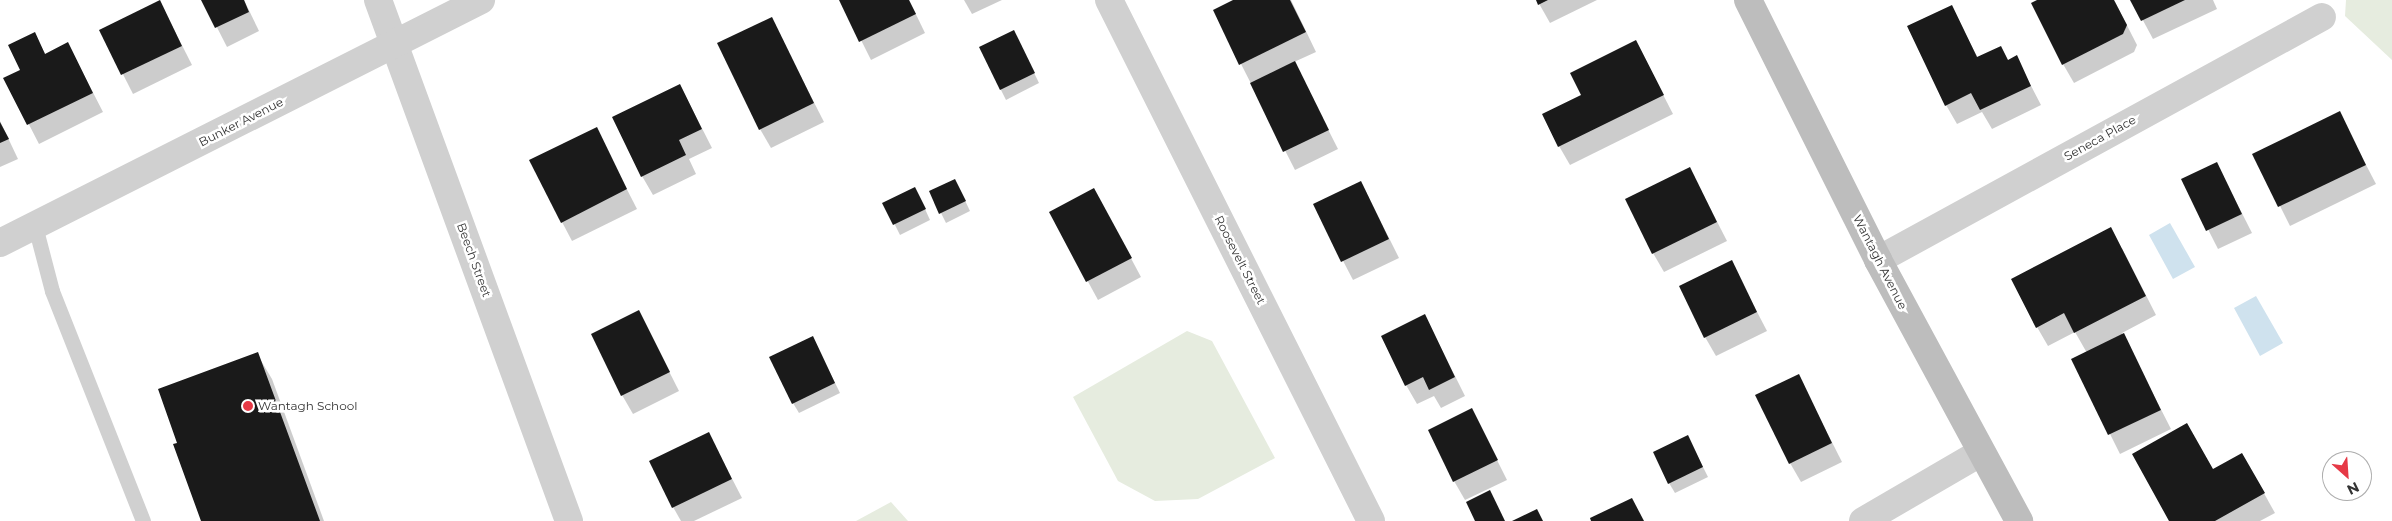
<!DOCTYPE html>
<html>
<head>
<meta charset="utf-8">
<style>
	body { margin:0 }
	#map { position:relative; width:2392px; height:521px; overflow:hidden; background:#fff; font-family:Montserrat,sans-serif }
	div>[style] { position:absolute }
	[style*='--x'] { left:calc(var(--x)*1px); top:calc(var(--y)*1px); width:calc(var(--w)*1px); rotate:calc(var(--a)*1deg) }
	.green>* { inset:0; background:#e6ecdf }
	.water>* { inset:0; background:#cfe2ee }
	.shadow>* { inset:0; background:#0003 }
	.building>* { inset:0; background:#1a1a1a }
	.service>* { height:15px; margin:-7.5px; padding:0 7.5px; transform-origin:7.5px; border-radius:7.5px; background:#d0d0d0 }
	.minor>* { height:28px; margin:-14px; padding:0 14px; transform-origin:14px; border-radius:14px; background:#d0d0d0 }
	.secondary>* { height:28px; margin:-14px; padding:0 14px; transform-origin:14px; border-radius:14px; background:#bdbdbd }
	.dots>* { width:14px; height:14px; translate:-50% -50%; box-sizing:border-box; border:2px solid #fff; border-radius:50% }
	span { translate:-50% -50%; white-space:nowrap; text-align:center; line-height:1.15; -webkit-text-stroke:5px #fff; paint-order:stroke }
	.street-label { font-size:12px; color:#333 }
	.poi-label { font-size:12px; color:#333 }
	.left { translate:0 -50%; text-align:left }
	.north { position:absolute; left:2322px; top:451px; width:50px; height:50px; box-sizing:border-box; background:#fff; border:1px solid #adadad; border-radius:50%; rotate:154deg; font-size:14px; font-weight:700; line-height:20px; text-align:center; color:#333 }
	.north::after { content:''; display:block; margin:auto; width:18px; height:22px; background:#e63946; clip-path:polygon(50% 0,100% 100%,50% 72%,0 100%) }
</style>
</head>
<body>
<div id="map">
	<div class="green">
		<div style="clip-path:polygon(2346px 0,2392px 0,2392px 60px,2345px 16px)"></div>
		<div style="clip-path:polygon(1187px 331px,1212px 341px,1275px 458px,1198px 499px,1155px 501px,1118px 481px,1073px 397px)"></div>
		<div style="clip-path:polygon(891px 502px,908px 521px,856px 521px)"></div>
	</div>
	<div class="water">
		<div style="clip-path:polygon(2170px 223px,2195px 267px,2173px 279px,2149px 235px)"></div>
		<div style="clip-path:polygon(2256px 296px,2283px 343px,2260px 356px,2234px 308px)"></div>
	</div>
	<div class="shadow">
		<div style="clip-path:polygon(203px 0,244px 0,259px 31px,227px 47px)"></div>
		<div style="clip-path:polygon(841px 0,909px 0,925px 33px,871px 60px)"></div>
		<div style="clip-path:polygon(964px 0,1002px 0,972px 14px)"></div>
		<div style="clip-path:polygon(1236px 0,1291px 0,1316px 52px,1294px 62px,1338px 149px,1295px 170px,1241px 64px)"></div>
		<div style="clip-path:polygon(1537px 0,1597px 0,1550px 23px)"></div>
		<div style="clip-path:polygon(2040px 0,2114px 0,2137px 45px,2134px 52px,2074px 83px,2063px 64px)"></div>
		<div style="clip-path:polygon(2132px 0,2213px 0,2217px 9px,2153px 39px)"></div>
		<div style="clip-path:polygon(160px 2px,192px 65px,133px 94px,101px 31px)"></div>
		<div style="clip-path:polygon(1951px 6px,1978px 58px,2008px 61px,2016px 57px,2041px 105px,1992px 129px,1982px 112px,1957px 124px,1946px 105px)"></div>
		<div style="clip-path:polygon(771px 18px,824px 122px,771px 148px,760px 129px)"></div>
		<div style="clip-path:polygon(34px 34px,46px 55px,68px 44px,103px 112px,39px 144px,5px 78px,22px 70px)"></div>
		<div style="clip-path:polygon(1019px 42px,1039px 83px,1006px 100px,980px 48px)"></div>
		<div style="clip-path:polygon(1636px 42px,1673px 114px,1570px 165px,1559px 146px,1582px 96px)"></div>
		<div style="clip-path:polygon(680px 85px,712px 148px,689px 159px,696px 174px,653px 195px,642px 176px)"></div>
		<div style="clip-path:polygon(2339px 113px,2376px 184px,2290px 226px,2254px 154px)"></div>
		<div style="clip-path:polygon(0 121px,18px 159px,0 167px)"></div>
		<div style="clip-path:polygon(596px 129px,637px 209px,572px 241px,562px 222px)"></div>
		<div style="clip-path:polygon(2217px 164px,2252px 233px,2218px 249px,2183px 180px)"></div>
		<div style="clip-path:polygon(1690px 169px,1727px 241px,1664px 272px,1653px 253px)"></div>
		<div style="clip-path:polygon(1361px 182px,1399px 258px,1353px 280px,1314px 205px)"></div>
		<div style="clip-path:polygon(960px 190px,970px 211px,946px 223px,941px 213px)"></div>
		<div style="clip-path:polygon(920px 198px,930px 220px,900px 235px,884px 203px)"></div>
		<div style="clip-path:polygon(1104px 208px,1141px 277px,1098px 300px,1050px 212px)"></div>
		<div style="clip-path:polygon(2122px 248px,2156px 315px,2122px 333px,2171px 429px,2120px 454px,2073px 360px,2087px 353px,2075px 332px,2048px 346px,2037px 327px)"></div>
		<div style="clip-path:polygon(1731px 262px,1767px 331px,1716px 356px,1705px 337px)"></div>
		<div style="clip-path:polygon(639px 312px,679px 391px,633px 414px,622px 395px)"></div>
		<div style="clip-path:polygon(1425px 316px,1465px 396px,1441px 408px,1434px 396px,1417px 404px,1406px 385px)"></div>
		<div style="clip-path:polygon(818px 348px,840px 393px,799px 413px,793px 403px)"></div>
		<div style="clip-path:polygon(257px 354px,272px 379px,324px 521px,203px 521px,179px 443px)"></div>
		<div style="clip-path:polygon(1798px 375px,1842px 462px,1801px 482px,1790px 463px)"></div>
		<div style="clip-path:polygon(1472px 410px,1507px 480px,1465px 500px,1454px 481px)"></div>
		<div style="clip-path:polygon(709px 434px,742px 498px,694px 521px,681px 521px,673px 507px)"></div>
		<div style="clip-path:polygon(1693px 447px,1708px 477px,1675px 493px,1669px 483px)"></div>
		<div style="clip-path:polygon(2242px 454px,2275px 513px,2260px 521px,2171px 521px,2213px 471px)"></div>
	</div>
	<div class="building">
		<div style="clip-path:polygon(160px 0,182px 46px,121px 75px,99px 30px)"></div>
		<div style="clip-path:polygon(201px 0,244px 0,249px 12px,215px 28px)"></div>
		<div style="clip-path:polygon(839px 0,909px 0,916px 14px,859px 42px)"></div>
		<div style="clip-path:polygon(1233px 0,1290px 0,1306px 32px,1239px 65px,1213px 10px)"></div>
		<div style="clip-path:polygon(1536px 0,1548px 0,1538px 5px)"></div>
		<div style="clip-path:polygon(2037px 0,2114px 0,2127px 25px,2123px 34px,2062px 65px,2031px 3px)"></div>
		<div style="clip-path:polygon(2130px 0,2185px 0,2141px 21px)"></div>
		<div style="clip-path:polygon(1952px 5px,1977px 57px,2001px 46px,2008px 60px,2017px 55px,2031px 86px,1980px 110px,1971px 93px,1945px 106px,1907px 26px)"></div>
		<div style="clip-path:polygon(772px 17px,814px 103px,759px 130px,717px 43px)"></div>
		<div style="clip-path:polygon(1014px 30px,1035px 73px,1000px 90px,979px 47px)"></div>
		<div style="clip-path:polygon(35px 32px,45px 54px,68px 42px,93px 93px,27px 125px,3px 78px,20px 70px,8px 45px)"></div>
		<div style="clip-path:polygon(1636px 40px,1664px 95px,1558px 147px,1542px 114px,1581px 95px,1570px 73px)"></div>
		<div style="clip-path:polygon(1295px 61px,1329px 130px,1283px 152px,1250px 83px)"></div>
		<div style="clip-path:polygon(680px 84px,702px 129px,679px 140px,686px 155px,641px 177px,612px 117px)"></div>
		<div style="clip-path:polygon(2340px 111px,2366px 165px,2278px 207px,2252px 154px)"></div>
		<div style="clip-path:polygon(0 122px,9px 139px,0 143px)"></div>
		<div style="clip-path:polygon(597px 127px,627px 189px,561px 223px,529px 160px)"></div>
		<div style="clip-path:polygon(2217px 162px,2242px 214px,2206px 231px,2181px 179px)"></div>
		<div style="clip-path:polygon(1690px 167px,1717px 222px,1652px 254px,1625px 199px)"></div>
		<div style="clip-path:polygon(955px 179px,966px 201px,939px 214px,929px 191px)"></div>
		<div style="clip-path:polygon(1361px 181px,1389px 239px,1341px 262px,1313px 204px)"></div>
		<div style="clip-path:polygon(915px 187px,926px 209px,893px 225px,882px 203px)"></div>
		<div style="clip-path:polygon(1094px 188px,1132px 258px,1086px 282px,1049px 212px)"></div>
		<div style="clip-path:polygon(2111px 227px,2146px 296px,2074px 333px,2064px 313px,2036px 328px,2011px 279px)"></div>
		<div style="clip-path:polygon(1732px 260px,1757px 312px,1704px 338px,1679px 286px)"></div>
		<div style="clip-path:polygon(639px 310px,670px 372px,621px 396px,591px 334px)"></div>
		<div style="clip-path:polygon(1425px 314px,1455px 377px,1429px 390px,1423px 377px,1405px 386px,1381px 336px)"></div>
		<div style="clip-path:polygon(2124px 333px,2161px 410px,2108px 435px,2071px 359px)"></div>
		<div style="clip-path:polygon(813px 336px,835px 383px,792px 404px,769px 357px)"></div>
		<div style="clip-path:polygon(258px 352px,320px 521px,201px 521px,173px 444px,177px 443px,158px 389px)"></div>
		<div style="clip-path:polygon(1799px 374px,1832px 443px,1789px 464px,1755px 395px)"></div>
		<div style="clip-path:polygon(1472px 408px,1498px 460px,1453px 482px,1428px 430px)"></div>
		<div style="clip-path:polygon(2187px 423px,2213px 469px,2242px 453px,2265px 493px,2215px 521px,2169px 521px,2132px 454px)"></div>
		<div style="clip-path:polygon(709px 432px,732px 479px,672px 508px,649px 461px)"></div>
		<div style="clip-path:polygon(1688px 435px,1703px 467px,1668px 484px,1653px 452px)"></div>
		<div style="clip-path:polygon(1490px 490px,1505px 521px,1475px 521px,1466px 502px)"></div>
		<div style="clip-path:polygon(1632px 498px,1644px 521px,1591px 521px,1590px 518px)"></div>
		<div style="clip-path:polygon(1537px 509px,1543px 521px,1512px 521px)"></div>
	</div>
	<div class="service">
		<div style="--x:35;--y:226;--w:67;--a:75.3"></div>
		<div style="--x:52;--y:291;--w:247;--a:68.4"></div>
	</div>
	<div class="minor">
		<div style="--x:378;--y:0;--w:555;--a:69.87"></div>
		<div style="--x:1109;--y:0;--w:583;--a:63.3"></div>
		<div style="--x:0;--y:243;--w:539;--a:-26.8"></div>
		<div style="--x:1878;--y:260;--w:506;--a:-28.69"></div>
		<div style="--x:1863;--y:521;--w:135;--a:-30.2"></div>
	</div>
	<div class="secondary">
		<div style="--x:1748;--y:0;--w:291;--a:63.4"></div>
		<div style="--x:1878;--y:260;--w:297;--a:61.6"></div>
	</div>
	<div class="dots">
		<div style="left:248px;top:406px;background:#e63946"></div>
	</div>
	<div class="street-label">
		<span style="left:241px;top:122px;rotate:-27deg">Bunker Avenue</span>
		<span style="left:2100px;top:138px;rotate:-29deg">Seneca Place</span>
		<span style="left:474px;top:260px;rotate:70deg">Beech Street</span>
		<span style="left:1240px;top:260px;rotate:63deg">Roosevelt Street</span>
		<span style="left:1880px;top:262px;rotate:63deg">Wantagh Avenue</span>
	</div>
	<div class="poi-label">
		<span class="left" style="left:258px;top:406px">Wantagh School</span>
	</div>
	<div class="north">N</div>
</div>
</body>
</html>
